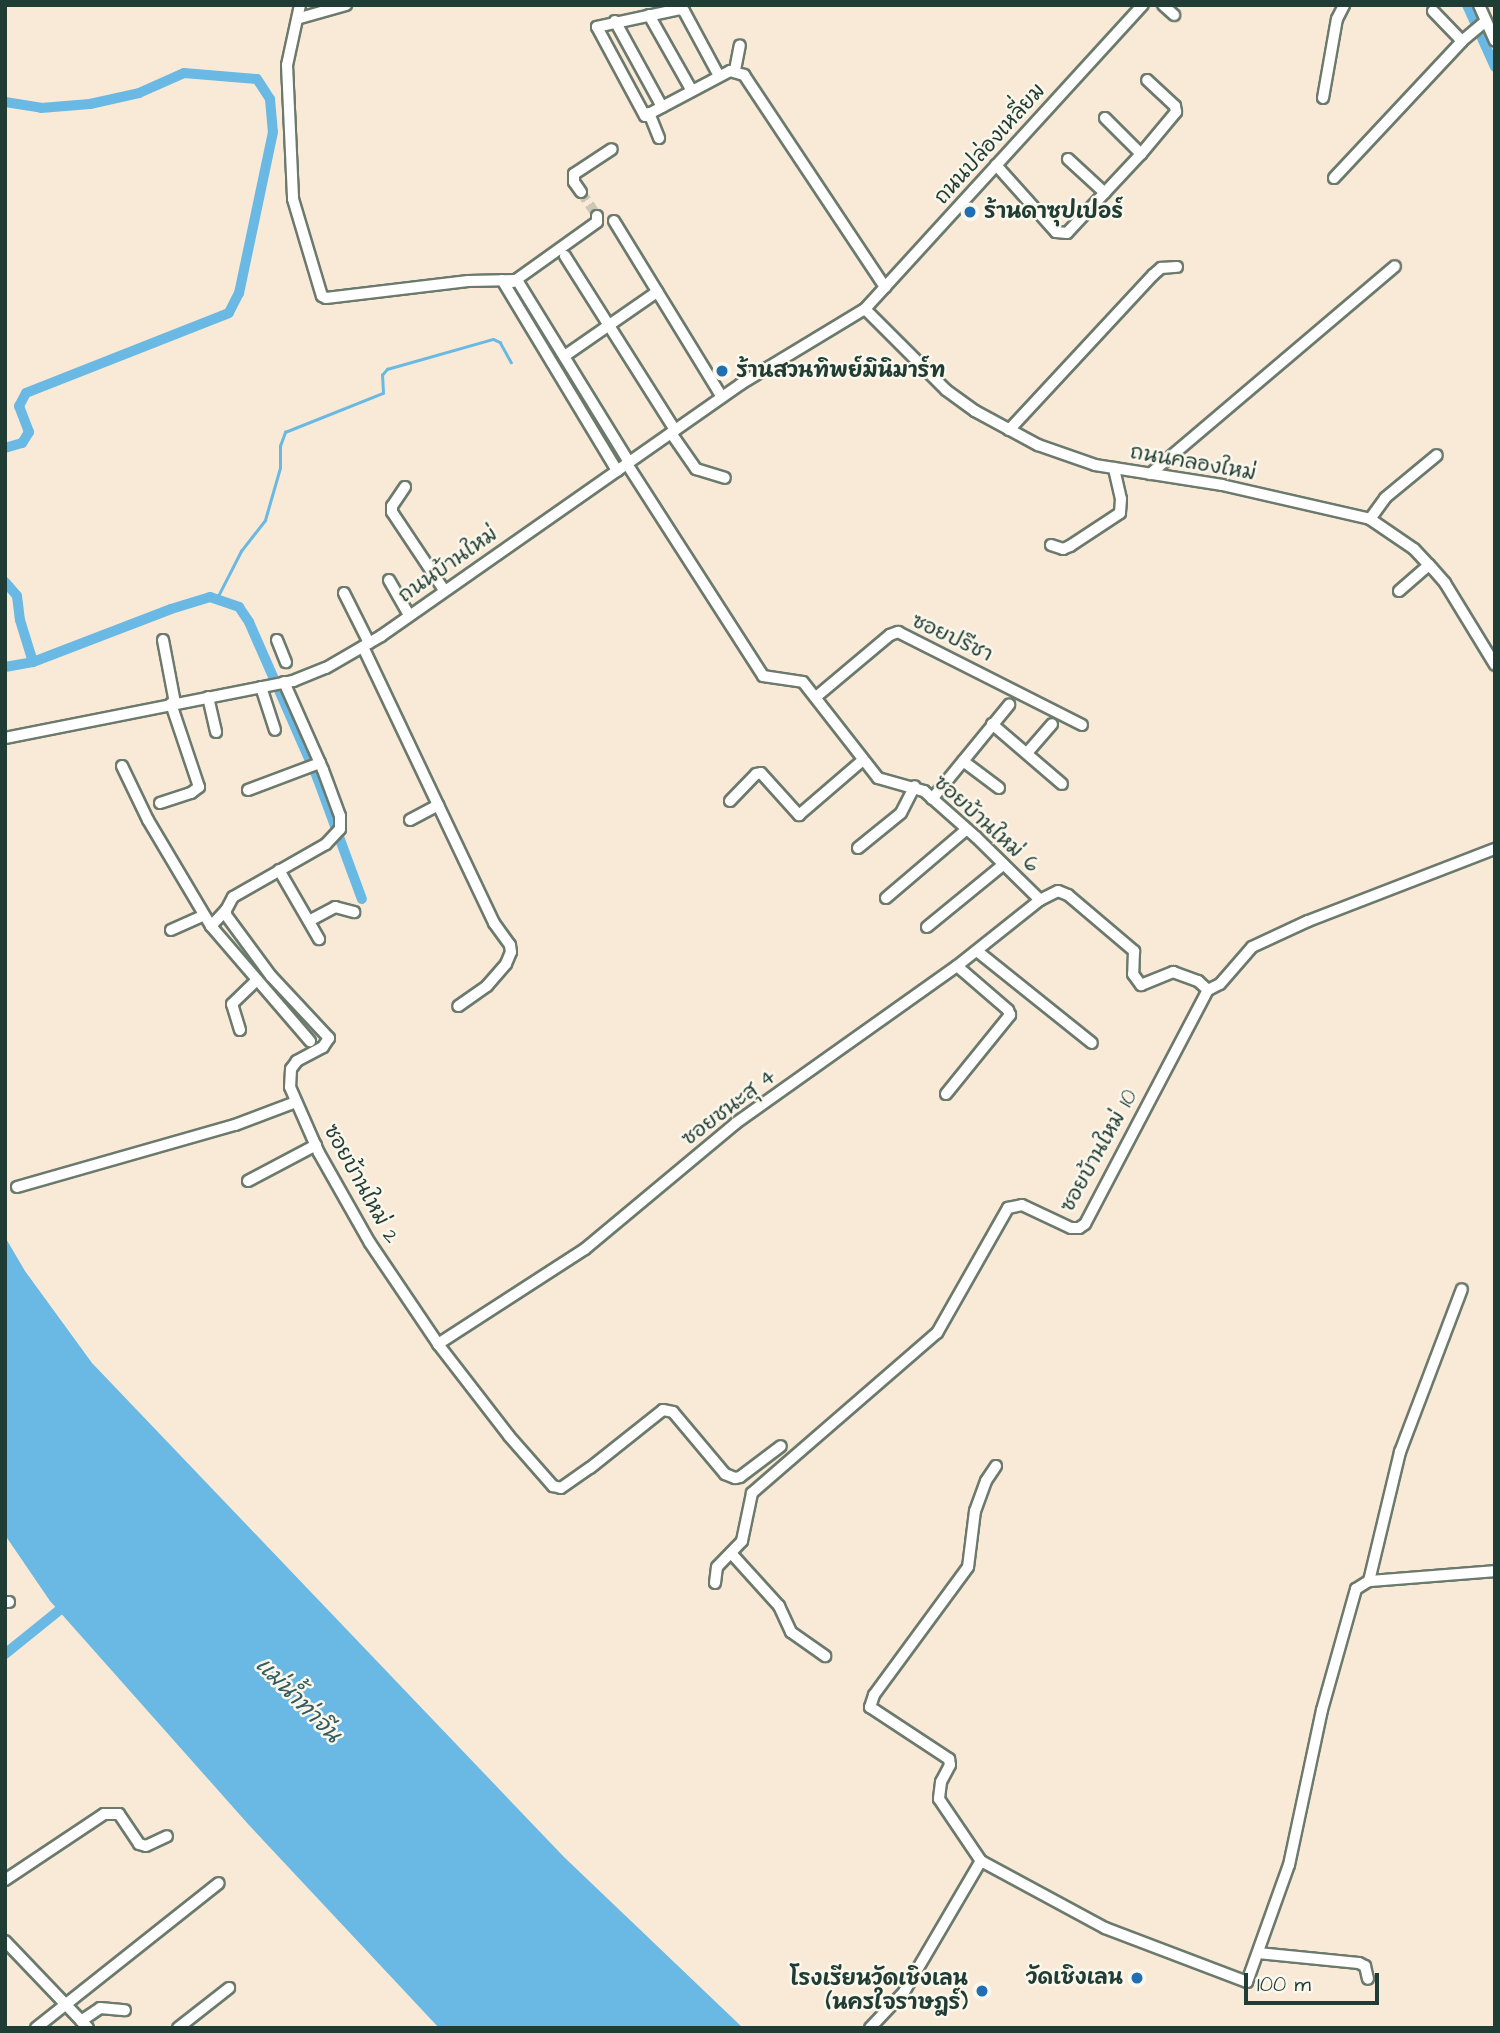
<!DOCTYPE html>
<html>
<head>
<meta charset="utf-8">
<style>
	body { margin:0 }
	#map { position:relative; width:1500px; height:2033px; overflow:hidden; background:#f8ead6; font-family:"Architects Daughter","Playpen Sans Thai",sans-serif }
	div>[style] { position:absolute }
	[style*='--x'] { left:calc(var(--x)*1px); top:calc(var(--y)*1px); width:calc(var(--w)*1px); rotate:calc(var(--a)*1deg) }
	.water>* { inset:0; background:#69b9e4 }
	.stream>* { height:2.5px; margin:-1.25px; padding:0 1.25px; transform-origin:1.25px; border-radius:1.25px; background:#69b9e4 }
	.canal>* { height:10px; margin:-5px; padding:0 5px; transform-origin:5px; border-radius:5px; background:#69b9e4 }
	.minor-tunnel>* { height:10px; margin-top:-5px; transform-origin:0; background:repeating-linear-gradient(90deg,#cdc7b6 0 10px,transparent 0 15px) }
	.roads { filter:drop-shadow(2px 0 #6b7a6d) drop-shadow(-2px 0 #6b7a6d) drop-shadow(0 2px #6b7a6d) drop-shadow(0 -2px #6b7a6d) }
	.minor>* { height:10px; margin:-5px; padding:0 5px; transform-origin:5px; border-radius:5px; background:#fff }
	.dots>* { width:19px; height:19px; translate:-50% -50%; box-sizing:border-box; border:4px solid #fbf7ec; border-radius:50% }
	span { translate:-50% -50%; white-space:nowrap; text-align:center; line-height:1.15; -webkit-text-stroke:5px #fbf7ec; paint-order:stroke }
	.street-label { font-size:21px; color:#1f3d34 }
	.poi-label { font-size:21px; color:#1f3d34; font-weight:700 }
	.left { translate:0 -50%; text-align:left }
	.right { translate:-100% -50%; text-align:right }
	.water-label { font-size:23px; color:#325c60; font-style:italic }
	.frame { position:absolute; inset:0; border:7px solid #1f3d34; pointer-events:none }
	.scale { position:absolute; left:1244px; top:1973px; width:135px; height:32px; box-sizing:border-box; border:4px solid #1f3d34; border-top:0; padding-left:9px; font-size:21px; line-height:24px; white-space:nowrap; color:#1f3d34; -webkit-text-stroke:5px #fbf7ec; paint-order:stroke }
</style>
</head>
<body>
<div id="map">
	<div class="water">
		<div style="clip-path:polygon(5px 1237px,25px 1271px,92px 1363px,564px 1857px,743px 2028px,439px 2028px,248px 1824px,50px 1601px,5px 1535px)"></div>
	</div>
	<div class="stream">
		<div style="--x:217;--y:598;--w:53;--a:-62.9"></div>
		<div style="--x:241;--y:551;--w:39;--a:-52"></div>
		<div style="--x:265;--y:520;--w:54;--a:-73.9"></div>
		<div style="--x:280;--y:468;--w:22;--a:-90"></div>
		<div style="--x:280;--y:446;--w:15;--a:-70"></div>
		<div style="--x:285;--y:432;--w:105;--a:-21.7"></div>
		<div style="--x:383;--y:393;--w:18;--a:-93"></div>
		<div style="--x:382;--y:375;--w:8;--a:-50"></div>
		<div style="--x:387;--y:369;--w:110;--a:-15.8"></div>
		<div style="--x:493;--y:339;--w:8;--a:23"></div>
		<div style="--x:500;--y:342;--w:23;--a:61"></div>
	</div>
	<div class="canal">
		<div style="--x:1467;--y:5;--w:68;--a:65.7"></div>
		<div style="--x:5;--y:102;--w:36;--a:9"></div>
		<div style="--x:41;--y:108;--w:49;--a:-4.7"></div>
		<div style="--x:90;--y:104;--w:50;--a:-12.7"></div>
		<div style="--x:139;--y:93;--w:49;--a:-24"></div>
		<div style="--x:184;--y:73;--w:73;--a:4.7"></div>
		<div style="--x:257;--y:79;--w:24;--a:57"></div>
		<div style="--x:270;--y:99;--w:33;--a:85"></div>
		<div style="--x:273;--y:132;--w:165;--a:101.9"></div>
		<div style="--x:239;--y:293;--w:22;--a:117"></div>
		<div style="--x:229;--y:313;--w:218;--a:158.5"></div>
		<div style="--x:26;--y:393;--w:15;--a:118"></div>
		<div style="--x:19;--y:406;--w:28;--a:69"></div>
		<div style="--x:29;--y:432;--w:13;--a:122"></div>
		<div style="--x:22;--y:443;--w:18;--a:164"></div>
		<div style="--x:5;--y:582;--w:18;--a:49"></div>
		<div style="--x:17;--y:596;--w:24;--a:83"></div>
		<div style="--x:20;--y:620;--w:44;--a:72.8"></div>
		<div style="--x:5;--y:667;--w:28;--a:-10"></div>
		<div style="--x:33;--y:662;--w:148;--a:-21"></div>
		<div style="--x:171;--y:609;--w:41;--a:-17.1"></div>
		<div style="--x:210;--y:597;--w:31;--a:19"></div>
		<div style="--x:239;--y:607;--w:18;--a:56"></div>
		<div style="--x:249;--y:622;--w:169;--a:66.3"></div>
		<div style="--x:317;--y:777;--w:130;--a:69.8"></div>
		<div style="--x:5;--y:1654;--w:80;--a:-38.9"></div>
	</div>
	<div class="minor-tunnel">
		<div style="--x:581;--y:192;--w:29;--a:56"></div>
	</div>
	<div class="roads">
		<div class="minor">
			<div style="--x:300;--y:5;--w:61;--a:102.2"></div>
			<div style="--x:287;--y:65;--w:134;--a:87.4"></div>
			<div style="--x:293;--y:199;--w:101;--a:73.4"></div>
			<div style="--x:322;--y:296;--w:4;--a:27"></div>
			<div style="--x:326;--y:298;--w:143;--a:-6.8"></div>
			<div style="--x:468;--y:281;--w:49;--a:-1.2"></div>
			<div style="--x:517;--y:280;--w:214;--a:58.4"></div>
			<div style="--x:1163;--y:5;--w:15;--a:42"></div>
			<div style="--x:1479;--y:5;--w:39;--a:66"></div>
			<div style="--x:1433;--y:11;--w:42;--a:46"></div>
			<div style="--x:649;--y:15;--w:87;--a:60.5"></div>
			<div style="--x:300;--y:18;--w:48;--a:-15.8"></div>
			<div style="--x:615;--y:21;--w:98;--a:61.3"></div>
			<div style="--x:735;--y:70;--w:25;--a:-79"></div>
			<div style="--x:719;--y:76;--w:74;--a:-118.3"></div>
			<div style="--x:684;--y:11;--w:4;--a:-153"></div>
			<div style="--x:680;--y:9;--w:85;--a:167.8"></div>
			<div style="--x:597;--y:27;--w:101;--a:61.7"></div>
			<div style="--x:645;--y:116;--w:96;--a:-27.9"></div>
			<div style="--x:730;--y:71;--w:15;--a:16"></div>
			<div style="--x:744;--y:75;--w:255;--a:56.4"></div>
			<div style="--x:1323;--y:98;--w:80;--a:-80"></div>
			<div style="--x:1337;--y:19;--w:16;--a:-63"></div>
			<div style="--x:649;--y:113;--w:27;--a:68"></div>
			<div style="--x:1105;--y:118;--w:51;--a:45"></div>
			<div style="--x:1068;--y:159;--w:50;--a:42.6"></div>
			<div style="--x:996;--y:165;--w:90;--a:48.2"></div>
			<div style="--x:1056;--y:232;--w:11;--a:5"></div>
			<div style="--x:1067;--y:233;--w:108;--a:-46.9"></div>
			<div style="--x:1141;--y:154;--w:55;--a:-50.2"></div>
			<div style="--x:1176;--y:112;--w:6;--a:-99"></div>
			<div style="--x:1175;--y:106;--w:38;--a:-137"></div>
			<div style="--x:1334;--y:178;--w:187;--a:-46.9"></div>
			<div style="--x:1462;--y:41;--w:31;--a:-40"></div>
			<div style="--x:581;--y:192;--w:12;--a:-125"></div>
			<div style="--x:574;--y:182;--w:8;--a:-90"></div>
			<div style="--x:574;--y:174;--w:45;--a:-33.3"></div>
			<div style="--x:614;--y:221;--w:206;--a:58.5"></div>
			<div style="--x:565;--y:256;--w:206;--a:57.7"></div>
			<div style="--x:502;--y:280;--w:223;--a:58.9"></div>
			<div style="--x:513;--y:282;--w:103;--a:-35.5"></div>
			<div style="--x:597;--y:222;--w:6;--a:-90"></div>
			<div style="--x:865;--y:309;--w:115;--a:45"></div>
			<div style="--x:946;--y:390;--w:36;--a:36"></div>
			<div style="--x:975;--y:411;--w:72;--a:28.4"></div>
			<div style="--x:1038;--y:445;--w:60;--a:19.3"></div>
			<div style="--x:1095;--y:465;--w:129;--a:8.9"></div>
			<div style="--x:1222;--y:485;--w:152;--a:12.9"></div>
			<div style="--x:1370;--y:519;--w:53;--a:34.3"></div>
			<div style="--x:1414;--y:549;--w:26;--a:47"></div>
			<div style="--x:1432;--y:568;--w:20;--a:49"></div>
			<div style="--x:1445;--y:583;--w:96;--a:58.6"></div>
			<div style="--x:566;--y:355;--w:111;--a:-34.7"></div>
			<div style="--x:1009;--y:430;--w:212;--a:-47.1"></div>
			<div style="--x:1153;--y:275;--w:11;--a:-41"></div>
			<div style="--x:1161;--y:268;--w:16;--a:-4"></div>
			<div style="--x:671;--y:433;--w:44;--a:55.2"></div>
			<div style="--x:696;--y:469;--w:30;--a:17"></div>
			<div style="--x:627;--y:464;--w:252;--a:57.3"></div>
			<div style="--x:763;--y:676;--w:40;--a:8.5"></div>
			<div style="--x:803;--y:682;--w:122;--a:52"></div>
			<div style="--x:878;--y:778;--w:48;--a:15.8"></div>
			<div style="--x:924;--y:791;--w:69;--a:41.5"></div>
			<div style="--x:976;--y:837;--w:90;--a:44.5"></div>
			<div style="--x:1040;--y:900;--w:20;--a:-27"></div>
			<div style="--x:1058;--y:891;--w:11;--a:22"></div>
			<div style="--x:1068;--y:895;--w:87;--a:40.3"></div>
			<div style="--x:1134;--y:951;--w:23;--a:92"></div>
			<div style="--x:1133;--y:974;--w:14;--a:54"></div>
			<div style="--x:1141;--y:985;--w:35;--a:-22"></div>
			<div style="--x:1173;--y:972;--w:27;--a:20"></div>
			<div style="--x:1198;--y:981;--w:13;--a:42"></div>
			<div style="--x:1150;--y:474;--w:321;--a:-40.3"></div>
			<div style="--x:405;--y:487;--w:23;--a:124"></div>
			<div style="--x:392;--y:506;--w:6;--a:90"></div>
			<div style="--x:392;--y:512;--w:94;--a:56.3"></div>
			<div style="--x:1370;--y:519;--w:26;--a:-54"></div>
			<div style="--x:1385;--y:498;--w:67;--a:-39.6"></div>
			<div style="--x:1051;--y:545;--w:13;--a:18"></div>
			<div style="--x:1063;--y:549;--w:8;--a:-23"></div>
			<div style="--x:1070;--y:546;--w:60;--a:-33.4"></div>
			<div style="--x:1120;--y:513;--w:14;--a:-86"></div>
			<div style="--x:1121;--y:499;--w:32;--a:-103"></div>
			<div style="--x:389;--y:580;--w:40;--a:60.3"></div>
			<div style="--x:1399;--y:591;--w:40;--a:-41"></div>
			<div style="--x:344;--y:593;--w:56;--a:63.4"></div>
			<div style="--x:163;--y:640;--w:64;--a:79.2"></div>
			<div style="--x:277;--y:640;--w:24;--a:68"></div>
			<div style="--x:363;--y:647;--w:306;--a:64.6"></div>
			<div style="--x:494;--y:923;--w:27;--a:54"></div>
			<div style="--x:510;--y:945;--w:7;--a:82"></div>
			<div style="--x:511;--y:952;--w:13;--a:113"></div>
			<div style="--x:506;--y:964;--w:29;--a:131"></div>
			<div style="--x:487;--y:986;--w:35;--a:145"></div>
			<div style="--x:284;--y:682;--w:96;--a:66.1"></div>
			<div style="--x:323;--y:770;--w:49;--a:69.7"></div>
			<div style="--x:340;--y:816;--w:13;--a:90"></div>
			<div style="--x:340;--y:829;--w:21;--a:133"></div>
			<div style="--x:326;--y:844;--w:107;--a:150.3"></div>
			<div style="--x:233;--y:897;--w:15;--a:118"></div>
			<div style="--x:226;--y:910;--w:5;--a:90"></div>
			<div style="--x:226;--y:915;--w:76;--a:53.6"></div>
			<div style="--x:271;--y:976;--w:85;--a:46.9"></div>
			<div style="--x:329;--y:1038;--w:11;--a:124"></div>
			<div style="--x:323;--y:1047;--w:30;--a:152"></div>
			<div style="--x:297;--y:1061;--w:10;--a:127"></div>
			<div style="--x:291;--y:1069;--w:18;--a:93"></div>
			<div style="--x:290;--y:1087;--w:72;--a:66.3"></div>
			<div style="--x:319;--y:1153;--w:103;--a:60.5"></div>
			<div style="--x:370;--y:1243;--w:122;--a:56"></div>
			<div style="--x:438;--y:1344;--w:116;--a:52.3"></div>
			<div style="--x:509;--y:1436;--w:67;--a:48.7"></div>
			<div style="--x:553;--y:1486;--w:8;--a:14"></div>
			<div style="--x:561;--y:1488;--w:35;--a:-35"></div>
			<div style="--x:590;--y:1468;--w:93;--a:-38.5"></div>
			<div style="--x:663;--y:1410;--w:10;--a:11"></div>
			<div style="--x:673;--y:1412;--w:81;--a:50"></div>
			<div style="--x:725;--y:1474;--w:11;--a:22"></div>
			<div style="--x:735;--y:1478;--w:5;--a:-11"></div>
			<div style="--x:740;--y:1477;--w:51;--a:-37.1"></div>
			<div style="--x:261;--y:687;--w:45;--a:72"></div>
			<div style="--x:208;--y:697;--w:36;--a:77"></div>
			<div style="--x:816;--y:697;--w:97;--a:-40"></div>
			<div style="--x:890;--y:635;--w:9;--a:-21"></div>
			<div style="--x:898;--y:632;--w:206;--a:26.8"></div>
			<div style="--x:992;--y:724;--w:92;--a:40.6"></div>
			<div style="--x:5;--y:738;--w:294;--a:-11.2"></div>
			<div style="--x:293;--y:681;--w:35;--a:-22"></div>
			<div style="--x:326;--y:668;--w:64;--a:-30.2"></div>
			<div style="--x:381;--y:636;--w:439;--a:-35"></div>
			<div style="--x:741;--y:384;--w:145;--a:-31.2"></div>
			<div style="--x:865;--y:309;--w:412;--a:-47.6"></div>
			<div style="--x:1027;--y:753;--w:38;--a:-49"></div>
			<div style="--x:963;--y:761;--w:45;--a:36.9"></div>
			<div style="--x:122;--y:766;--w:60;--a:64.3"></div>
			<div style="--x:148;--y:820;--w:123;--a:59.3"></div>
			<div style="--x:248;--y:790;--w:77;--a:-20.6"></div>
			<div style="--x:932;--y:799;--w:122;--a:-50.7"></div>
			<div style="--x:730;--y:801;--w:37;--a:-46"></div>
			<div style="--x:756;--y:774;--w:5;--a:-11"></div>
			<div style="--x:761;--y:773;--w:57;--a:47.9"></div>
			<div style="--x:799;--y:815;--w:84;--a:-40.7"></div>
			<div style="--x:160;--y:803;--w:33;--a:-18"></div>
			<div style="--x:191;--y:793;--w:10;--a:-37"></div>
			<div style="--x:199;--y:787;--w:88;--a:-108.6"></div>
			<div style="--x:410;--y:820;--w:32;--a:-28"></div>
			<div style="--x:858;--y:848;--w:55;--a:-39.1"></div>
			<div style="--x:901;--y:813;--w:30;--a:-63"></div>
			<div style="--x:279;--y:870;--w:80;--a:59.9"></div>
			<div style="--x:886;--y:898;--w:106;--a:-40.4"></div>
			<div style="--x:226;--y:910;--w:22;--a:133"></div>
			<div style="--x:211;--y:926;--w:152;--a:49.3"></div>
			<div style="--x:309;--y:921;--w:30;--a:-28"></div>
			<div style="--x:335;--y:907;--w:20;--a:15"></div>
			<div style="--x:927;--y:927;--w:99;--a:-39.3"></div>
			<div style="--x:171;--y:930;--w:35;--a:-24"></div>
			<div style="--x:977;--y:951;--w:147;--a:38.7"></div>
			<div style="--x:240;--y:1030;--w:27;--a:-107"></div>
			<div style="--x:232;--y:1004;--w:33;--a:-44"></div>
			<div style="--x:946;--y:1094;--w:102;--a:-51"></div>
			<div style="--x:1010;--y:1015;--w:5;--a:-112"></div>
			<div style="--x:1008;--y:1010;--w:67;--a:-139.2"></div>
			<div style="--x:248;--y:1181;--w:77;--a:-27.9"></div>
			<div style="--x:17;--y:1187;--w:227;--a:-15.9"></div>
			<div style="--x:235;--y:1125;--w:65;--a:-20.7"></div>
			<div style="--x:438;--y:1344;--w:175;--a:-32.9"></div>
			<div style="--x:585;--y:1249;--w:197;--a:-39.8"></div>
			<div style="--x:736;--y:1123;--w:271;--a:-35.4"></div>
			<div style="--x:957;--y:966;--w:106;--a:-38.5"></div>
			<div style="--x:996;--y:1466;--w:18;--a:124"></div>
			<div style="--x:986;--y:1481;--w:32;--a:110"></div>
			<div style="--x:975;--y:1511;--w:56;--a:97.1"></div>
			<div style="--x:968;--y:1567;--w:159;--a:126.3"></div>
			<div style="--x:874;--y:1695;--w:13;--a:108"></div>
			<div style="--x:870;--y:1707;--w:95;--a:33.4"></div>
			<div style="--x:949;--y:1759;--w:6;--a:81"></div>
			<div style="--x:950;--y:1765;--w:19;--a:118"></div>
			<div style="--x:941;--y:1782;--w:17;--a:97"></div>
			<div style="--x:939;--y:1799;--w:75;--a:55.9"></div>
			<div style="--x:981;--y:1861;--w:141;--a:28.4"></div>
			<div style="--x:1105;--y:1928;--w:152;--a:20.8"></div>
			<div style="--x:1247;--y:1982;--w:124;--a:-70.3"></div>
			<div style="--x:1289;--y:1865;--w:158;--a:-78"></div>
			<div style="--x:1322;--y:1710;--w:126;--a:-74.3"></div>
			<div style="--x:1356;--y:1589;--w:15;--a:-32"></div>
			<div style="--x:1369;--y:1581;--w:126;--a:-4.5"></div>
			<div style="--x:731;--y:1553;--w:72;--a:47.8"></div>
			<div style="--x:779;--y:1606;--w:29;--a:65"></div>
			<div style="--x:791;--y:1632;--w:42;--a:35.2"></div>
			<div style="--x:1369;--y:1581;--w:133;--a:-76.5"></div>
			<div style="--x:1400;--y:1452;--w:174;--a:-69.2"></div>
			<div style="--x:715;--y:1583;--w:16;--a:-83"></div>
			<div style="--x:717;--y:1567;--w:36;--a:-46"></div>
			<div style="--x:742;--y:1541;--w:49;--a:-78.2"></div>
			<div style="--x:752;--y:1493;--w:245;--a:-40.9"></div>
			<div style="--x:937;--y:1333;--w:144;--a:-60.4"></div>
			<div style="--x:1008;--y:1208;--w:14;--a:-12"></div>
			<div style="--x:1022;--y:1205;--w:54;--a:25.1"></div>
			<div style="--x:1071;--y:1228;--w:8;--a:0"></div>
			<div style="--x:1079;--y:1228;--w:7;--a:-34"></div>
			<div style="--x:1085;--y:1224;--w:264;--a:-62.3"></div>
			<div style="--x:1208;--y:990;--w:13;--a:-27"></div>
			<div style="--x:1220;--y:984;--w:49;--a:-49.1"></div>
			<div style="--x:1252;--y:947;--w:62;--a:-24.9"></div>
			<div style="--x:1308;--y:921;--w:200;--a:-21.1"></div>
			<div style="--x:5;--y:1602;--w:4;--a:0"></div>
			<div style="--x:5;--y:1880;--w:119;--a:-33.7"></div>
			<div style="--x:104;--y:1814;--w:15;--a:0"></div>
			<div style="--x:119;--y:1814;--w:36;--a:56"></div>
			<div style="--x:139;--y:1844;--w:7;--a:16"></div>
			<div style="--x:146;--y:1846;--w:23;--a:-25"></div>
			<div style="--x:5;--y:1941;--w:120;--a:46.3"></div>
			<div style="--x:1258;--y:1953;--w:101;--a:5.7"></div>
			<div style="--x:1359;--y:1963;--w:7;--a:27"></div>
			<div style="--x:1365;--y:1966;--w:13;--a:77"></div>
			<div style="--x:81;--y:2021;--w:23;--a:-34"></div>
			<div style="--x:100;--y:2008;--w:25;--a:5"></div>
			<div style="--x:36;--y:2028;--w:233;--a:-38.4"></div>
			<div style="--x:178;--y:2028;--w:65;--a:-38.1"></div>
			<div style="--x:870;--y:2028;--w:50;--a:-46.6"></div>
			<div style="--x:904;--y:1992;--w:152;--a:-59.6"></div>
		</div>
	</div>
	<div class="dots">
		<div style="left:970px;top:212px;background:#1f6fb2"></div>
		<div style="left:722px;top:371px;background:#1f6fb2"></div>
		<div style="left:1137px;top:1978px;background:#1f6fb2"></div>
		<div style="left:982px;top:1991px;background:#1f6fb2"></div>
	</div>
	<div class="street-label">
		<span style="left:990px;top:144px;rotate:-48deg">ถนนปล่องเหลี่ยม</span>
		<span style="left:1193px;top:463px;rotate:10deg">ถนนคลองใหม่</span>
		<span style="left:448px;top:565px;rotate:-35deg">ถนนบ้านใหม่</span>
		<span style="left:952px;top:638px;rotate:25deg">ซอยปรีชา</span>
		<span style="left:986px;top:824px;rotate:42deg">ซอยบ้านใหม่ 6</span>
		<span style="left:729px;top:1108px;rotate:-37deg">ซอยชนะสุ 4</span>
		<span style="left:1099px;top:1151px;rotate:-61deg">ซอยบ้านใหม่ 10</span>
		<span style="left:361px;top:1184px;rotate:61deg">ซอยบ้านใหม่ 2</span>
	</div>
	<div class="poi-label">
		<span class="left" style="left:984px;top:212px">ร้านดาซุปเปอร์</span>
		<span class="left" style="left:736px;top:371px">ร้านสวนทิพย์มินิมาร์ท</span>
		<span class="right" style="left:1123px;top:1978px">วัดเชิงเลน</span>
		<span class="right" style="left:968px;top:1991px">โรงเรียนวัดเชิงเลน<br>(นครใจราษฎร์)</span>
	</div>
	<div class="water-label">
		<span style="left:298px;top:1700px;rotate:45deg">แม่น้ำท่าจีน</span>
	</div>
	<div class="frame"></div>
	<div class="scale">100 m</div>
</div>
</body>
</html>
